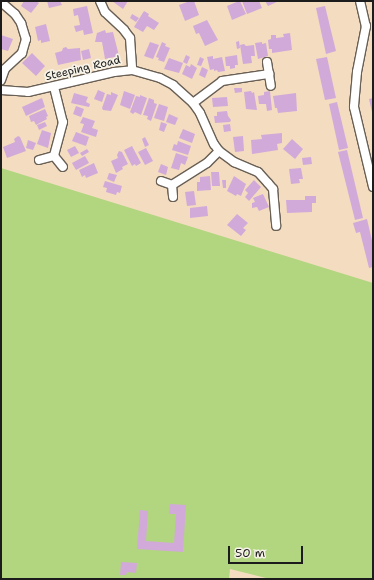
<!DOCTYPE html>
<html>
<head>
<meta charset="utf-8">
<style>
	body { margin:0 }
	#map { position:relative; width:374px; height:580px; overflow:hidden; background:#f4dcc0; font-family:"Shantell Sans",sans-serif }
	div>[style] { position:absolute }
	[style*='--x'] { left:calc(var(--x)*1px); top:calc(var(--y)*1px); width:calc(var(--w)*1px); rotate:calc(var(--a)*1deg) }
	.green>* { inset:0; background:#b1d67f }
	.building>* { inset:0; background:#d1aad9 }
	.roads { filter:drop-shadow(1px 0 #685f55) drop-shadow(-1px 0 #685f55) drop-shadow(0 1px #685f55) drop-shadow(0 -1px #685f55) }
	.street>* { height:8px; margin:-4px; padding:0 4px; transform-origin:4px; border-radius:4px; background:#fff }
	span { translate:-50% -50%; white-space:nowrap; text-align:center; line-height:1.15; -webkit-text-stroke:3.5px #f7f3e8; paint-order:stroke }
	.street-label { font-size:11px; color:#1c1c1c }
	.frame { position:absolute; inset:0; border:2px solid #1c1c1c; pointer-events:none }
	.scale { position:absolute; left:228px; top:546px; width:75px; height:18px; box-sizing:border-box; border:2px solid #1c1c1c; border-top:0; padding-left:5px; font-size:12px; line-height:14px; white-space:nowrap; color:#1c1c1c; -webkit-text-stroke:3px #f7f3e8; paint-order:stroke }
</style>
</head>
<body>
<div id="map">
	<div class="green">
		<div style="clip-path:polygon(1px 168px,373px 283px,373px 579px,270px 579px,230px 569px,229px 579px,1px 579px)"></div>
	</div>
	<div class="building">
		<div style="clip-path:polygon(24px 1px,36px 1px,39px 3px,31px 13px,21px 6px)"></div>
		<div style="clip-path:polygon(47px 1px,60px 1px,62px 5px,49px 8px)"></div>
		<div style="clip-path:polygon(112px 1px,128px 1px,123px 9px)"></div>
		<div style="clip-path:polygon(190px 1px,194px 1px,199px 15px,185px 21px,179px 5px)"></div>
		<div style="clip-path:polygon(239px 1px,240px 1px,246px 14px,232px 20px,227px 6px)"></div>
		<div style="clip-path:polygon(242px 1px,259px 1px,262px 8px,247px 14px)"></div>
		<div style="clip-path:polygon(265px 1px,279px 1px,268px 6px)"></div>
		<div style="clip-path:polygon(87px 6px,93px 33px,84px 35px,83px 30px,76px 32px,74px 26px,80px 25px,78px 15px,74px 16px,73px 9px)"></div>
		<div style="clip-path:polygon(325px 6px,336px 51px,326px 54px,316px 8px)"></div>
		<div style="clip-path:polygon(144px 11px,149px 14px,148px 16px,159px 23px,154px 30px,147px 26px,143px 32px,134px 27px)"></div>
		<div style="clip-path:polygon(132px 14px,139px 18px,136px 22px,130px 18px)"></div>
		<div style="clip-path:polygon(207px 20px,218px 40px,205px 46px,199px 33px,196px 34px,193px 26px)"></div>
		<div style="clip-path:polygon(46px 24px,50px 41px,41px 43px,41px 40px,38px 41px,35px 27px)"></div>
		<div style="clip-path:polygon(105px 30px,106px 33px,113px 32px,119px 56px,105px 59px,102px 42px,95px 42px,97px 33px)"></div>
		<div style="clip-path:polygon(290px 33px,292px 50px,272px 53px,272px 49px,269px 49px,268px 40px,271px 39px,271px 35px,276px 35px,276px 38px,284px 37px,283px 34px)"></div>
		<div style="clip-path:polygon(1px 35px,13px 39px,8px 51px,1px 49px)"></div>
		<div style="clip-path:polygon(239px 41px,240px 48px,237px 49px,236px 42px)"></div>
		<div style="clip-path:polygon(150px 42px,159px 45px,153px 59px,144px 56px)"></div>
		<div style="clip-path:polygon(162px 42px,166px 44px,165px 46px,170px 48px,164px 62px,158px 60px,159px 58px,156px 57px)"></div>
		<div style="clip-path:polygon(262px 42px,262px 44px,266px 43px,268px 56px,258px 59px,255px 43px)"></div>
		<div style="clip-path:polygon(244px 44px,246px 46px,254px 45px,255px 56px,251px 56px,252px 63px,243px 64px,240px 45px)"></div>
		<div style="clip-path:polygon(66px 47px,68px 49px,80px 48px,81px 60px,58px 65px,55px 53px,62px 51px,63px 48px)"></div>
		<div style="clip-path:polygon(89px 49px,91px 58px,83px 60px,81px 51px)"></div>
		<div style="clip-path:polygon(32px 53px,45px 66px,36px 76px,22px 63px)"></div>
		<div style="clip-path:polygon(186px 55px,190px 57px,187px 64px,183px 62px)"></div>
		<div style="clip-path:polygon(237px 55px,238px 65px,235px 65px,235px 68px,230px 69px,230px 66px,226px 66px,225px 57px)"></div>
		<div style="clip-path:polygon(213px 56px,213px 59px,222px 57px,225px 71px,218px 72px,217px 70px,214px 71px,214px 69px,210px 70px,207px 57px)"></div>
		<div style="clip-path:polygon(200px 57px,204px 59px,201px 66px,197px 65px)"></div>
		<div style="clip-path:polygon(327px 57px,336px 98px,325px 100px,316px 59px)"></div>
		<div style="clip-path:polygon(169px 58px,183px 63px,179px 73px,164px 69px)"></div>
		<div style="clip-path:polygon(191px 64px,197px 68px,192px 79px,182px 74px,186px 65px,190px 67px)"></div>
		<div style="clip-path:polygon(202px 67px,208px 70px,205px 78px,199px 75px)"></div>
		<div style="clip-path:polygon(234px 88px,242px 88px,242px 92px,235px 93px)"></div>
		<div style="clip-path:polygon(98px 90px,105px 93px,102px 102px,94px 99px)"></div>
		<div style="clip-path:polygon(124px 91px,135px 95px,130px 109px,120px 105px)"></div>
		<div style="clip-path:polygon(251px 91px,252px 93px,254px 92px,257px 110px,246px 109px,244px 92px)"></div>
		<div style="clip-path:polygon(270px 91px,272px 110px,267px 111px,266px 104px,259px 104px,258px 96px,264px 95px,264px 92px)"></div>
		<div style="clip-path:polygon(111px 92px,118px 95px,111px 111px,103px 110px,102px 108px,107px 94px,111px 95px)"></div>
		<div style="clip-path:polygon(74px 93px,88px 97px,86px 102px,90px 104px,89px 107px,71px 103px)"></div>
		<div style="clip-path:polygon(296px 93px,297px 111px,278px 113px,277px 108px,275px 108px,273px 96px)"></div>
		<div style="clip-path:polygon(140px 95px,147px 98px,141px 115px,135px 112px,133px 114px,130px 112px,136px 96px,140px 97px)"></div>
		<div style="clip-path:polygon(227px 97px,228px 106px,213px 107px,212px 98px)"></div>
		<div style="clip-path:polygon(42px 98px,45px 107px,26px 116px,22px 107px)"></div>
		<div style="clip-path:polygon(149px 98px,154px 100px,154px 103px,157px 104px,151px 121px,147px 119px,148px 116px,143px 115px)"></div>
		<div style="clip-path:polygon(373px 98px,373px 112px,372px 112px,369px 99px)"></div>
		<div style="clip-path:polygon(337px 102px,348px 148px,339px 150px,329px 104px)"></div>
		<div style="clip-path:polygon(159px 104px,168px 107px,164px 121px,154px 118px)"></div>
		<div style="clip-path:polygon(76px 106px,84px 109px,81px 117px,73px 114px)"></div>
		<div style="clip-path:polygon(45px 109px,48px 116px,46px 117px,47px 119px,36px 125px,34px 121px,31px 122px,29px 116px)"></div>
		<div style="clip-path:polygon(227px 111px,228px 116px,231px 120px,230px 122px,215px 123px,214px 116px,217px 116px,217px 112px)"></div>
		<div style="clip-path:polygon(169px 114px,178px 118px,175px 125px,166px 122px)"></div>
		<div style="clip-path:polygon(83px 117px,95px 121px,92px 128px,98px 130px,96px 137px,81px 132px,84px 124px,80px 123px)"></div>
		<div style="clip-path:polygon(45px 122px,47px 126px,39px 130px,37px 125px)"></div>
		<div style="clip-path:polygon(161px 122px,167px 124px,164px 132px,159px 130px)"></div>
		<div style="clip-path:polygon(230px 124px,231px 131px,224px 132px,223px 125px)"></div>
		<div style="clip-path:polygon(183px 129px,195px 134px,192px 143px,179px 138px)"></div>
		<div style="clip-path:polygon(42px 130px,51px 133px,48px 148px,37px 144px)"></div>
		<div style="clip-path:polygon(76px 132px,89px 137px,86px 146px,72px 141px)"></div>
		<div style="clip-path:polygon(282px 133px,282px 143px,277px 144px,278px 150px,252px 154px,251px 140px,262px 139px,261px 135px)"></div>
		<div style="clip-path:polygon(18px 136px,20px 137px,26px 151px,7px 158px,3px 147px,15px 142px,14px 139px)"></div>
		<div style="clip-path:polygon(243px 136px,244px 151px,235px 152px,233px 137px)"></div>
		<div style="clip-path:polygon(145px 137px,149px 145px,145px 147px,142px 139px)"></div>
		<div style="clip-path:polygon(292px 139px,303px 149px,295px 159px,283px 149px)"></div>
		<div style="clip-path:polygon(28px 140px,36px 143px,33px 150px,26px 148px)"></div>
		<div style="clip-path:polygon(178px 141px,191px 146px,188px 155px,172px 150px,174px 144px,177px 145px)"></div>
		<div style="clip-path:polygon(75px 146px,79px 153px,71px 157px,67px 150px)"></div>
		<div style="clip-path:polygon(132px 146px,141px 163px,136px 166px,135px 164px,132px 166px,124px 150px)"></div>
		<div style="clip-path:polygon(146px 148px,153px 161px,145px 165px,138px 152px)"></div>
		<div style="clip-path:polygon(87px 149px,89px 152px,82px 156px,80px 153px)"></div>
		<div style="clip-path:polygon(347px 150px,363px 218px,355px 220px,338px 152px)"></div>
		<div style="clip-path:polygon(119px 151px,122px 152px,128px 164px,122px 167px,123px 169px,116px 173px,111px 161px,118px 158px,117px 155px)"></div>
		<div style="clip-path:polygon(176px 153px,188px 157px,185px 165px,181px 163px,179px 170px,171px 168px)"></div>
		<div style="clip-path:polygon(85px 156px,89px 163px,76px 170px,72px 163px)"></div>
		<div style="clip-path:polygon(311px 157px,312px 164px,303px 165px,302px 158px)"></div>
		<div style="clip-path:polygon(94px 163px,98px 173px,86px 178px,85px 175px,82px 177px,79px 170px)"></div>
		<div style="clip-path:polygon(161px 164px,168px 167px,166px 175px,158px 172px)"></div>
		<div style="clip-path:polygon(301px 168px,303px 179px,299px 179px,300px 183px,291px 184px,289px 169px)"></div>
		<div style="clip-path:polygon(211px 172px,219px 172px,220px 186px,212px 186px)"></div>
		<div style="clip-path:polygon(109px 173px,117px 175px,114px 182px,107px 179px)"></div>
		<div style="clip-path:polygon(210px 176px,211px 190px,197px 191px,197px 182px,200px 182px,200px 177px)"></div>
		<div style="clip-path:polygon(234px 176px,246px 184px,241px 196px,237px 194px,236px 196px,227px 191px)"></div>
		<div style="clip-path:polygon(222px 180px,226px 180px,226px 188px,223px 188px)"></div>
		<div style="clip-path:polygon(254px 180px,261px 187px,249px 201px,245px 197px,248px 193px,245px 190px)"></div>
		<div style="clip-path:polygon(105px 181px,122px 186px,120px 193px,117px 192px,116px 195px,106px 192px,107px 188px,103px 187px)"></div>
		<div style="clip-path:polygon(194px 191px,196px 205px,187px 206px,185px 192px)"></div>
		<div style="clip-path:polygon(263px 194px,269px 207px,259px 211px,257px 207px,252px 208px,252px 203px,255px 202px,253px 198px)"></div>
		<div style="clip-path:polygon(305px 196px,316px 196px,316px 203px,312px 203px,312px 212px,287px 213px,286px 200px,305px 200px)"></div>
		<div style="clip-path:polygon(207px 206px,208px 216px,190px 218px,190px 208px)"></div>
		<div style="clip-path:polygon(237px 214px,248px 223px,243px 228px,246px 230px,241px 236px,227px 225px)"></div>
		<div style="clip-path:polygon(367px 219px,373px 245px,373px 267px,369px 268px,360px 232px,356px 233px,353px 223px)"></div>
		<div style="clip-path:polygon(170px 504px,186px 505px,183px 552px,137px 549px,140px 510px,148px 511px,146px 541px,174px 543px,176px 514px,169px 514px)"></div>
		<div style="clip-path:polygon(121px 562px,137px 563px,136px 573px,127px 572px,126px 575px,120px 575px)"></div>
	</div>
	<div class="roads">
		<div class="street">
			<div style="--x:100;--y:1;--w:12;--a:66"></div>
			<div style="--x:105;--y:12;--w:26;--a:43"></div>
			<div style="--x:124;--y:30;--w:10;--a:53"></div>
			<div style="--x:130;--y:38;--w:32;--a:86"></div>
			<div style="--x:360;--y:1;--w:26;--a:77"></div>
			<div style="--x:366;--y:26;--w:47;--a:101.1"></div>
			<div style="--x:357;--y:72;--w:35;--a:95"></div>
			<div style="--x:354;--y:107;--w:82;--a:76.6"></div>
			<div style="--x:1;--y:2;--w:18;--a:41"></div>
			<div style="--x:15;--y:14;--w:11;--a:56"></div>
			<div style="--x:21;--y:23;--w:17;--a:73"></div>
			<div style="--x:26;--y:39;--w:15;--a:106"></div>
			<div style="--x:22;--y:53;--w:23;--a:137"></div>
			<div style="--x:5;--y:69;--w:12;--a:110"></div>
			<div style="--x:267;--y:62;--w:24;--a:81"></div>
			<div style="--x:54;--y:87;--w:36;--a:76"></div>
			<div style="--x:63;--y:122;--w:35;--a:105"></div>
			<div style="--x:1;--y:90;--w:27;--a:4"></div>
			<div style="--x:28;--y:92;--w:88;--a:-13.1"></div>
			<div style="--x:114;--y:72;--w:18;--a:-6"></div>
			<div style="--x:132;--y:70;--w:29;--a:16"></div>
			<div style="--x:160;--y:78;--w:15;--a:28"></div>
			<div style="--x:173;--y:85;--w:27;--a:42"></div>
			<div style="--x:193;--y:103;--w:12;--a:55"></div>
			<div style="--x:200;--y:113;--w:34;--a:66"></div>
			<div style="--x:214;--y:144;--w:9;--a:54"></div>
			<div style="--x:219;--y:151;--w:19;--a:36"></div>
			<div style="--x:234;--y:162;--w:26;--a:23"></div>
			<div style="--x:258;--y:172;--w:15;--a:48"></div>
			<div style="--x:268;--y:183;--w:8;--a:50"></div>
			<div style="--x:273;--y:189;--w:37;--a:85"></div>
			<div style="--x:193;--y:103;--w:36;--a:-37"></div>
			<div style="--x:222;--y:81;--w:48;--a:-8.5"></div>
			<div style="--x:39;--y:160;--w:16;--a:-15"></div>
			<div style="--x:54;--y:156;--w:14;--a:51"></div>
			<div style="--x:161;--y:181;--w:12;--a:20"></div>
			<div style="--x:172;--y:185;--w:12;--a:85"></div>
			<div style="--x:172;--y:185;--w:41;--a:-32.2"></div>
			<div style="--x:207;--y:163;--w:17;--a:-45"></div>
		</div>
	</div>
	<div class="street-label">
		<span style="left:83px;top:69px;rotate:-13deg">Steeping Road</span>
	</div>
	<div class="frame"></div>
	<div class="scale">50 m</div>
</div>
</body>
</html>
